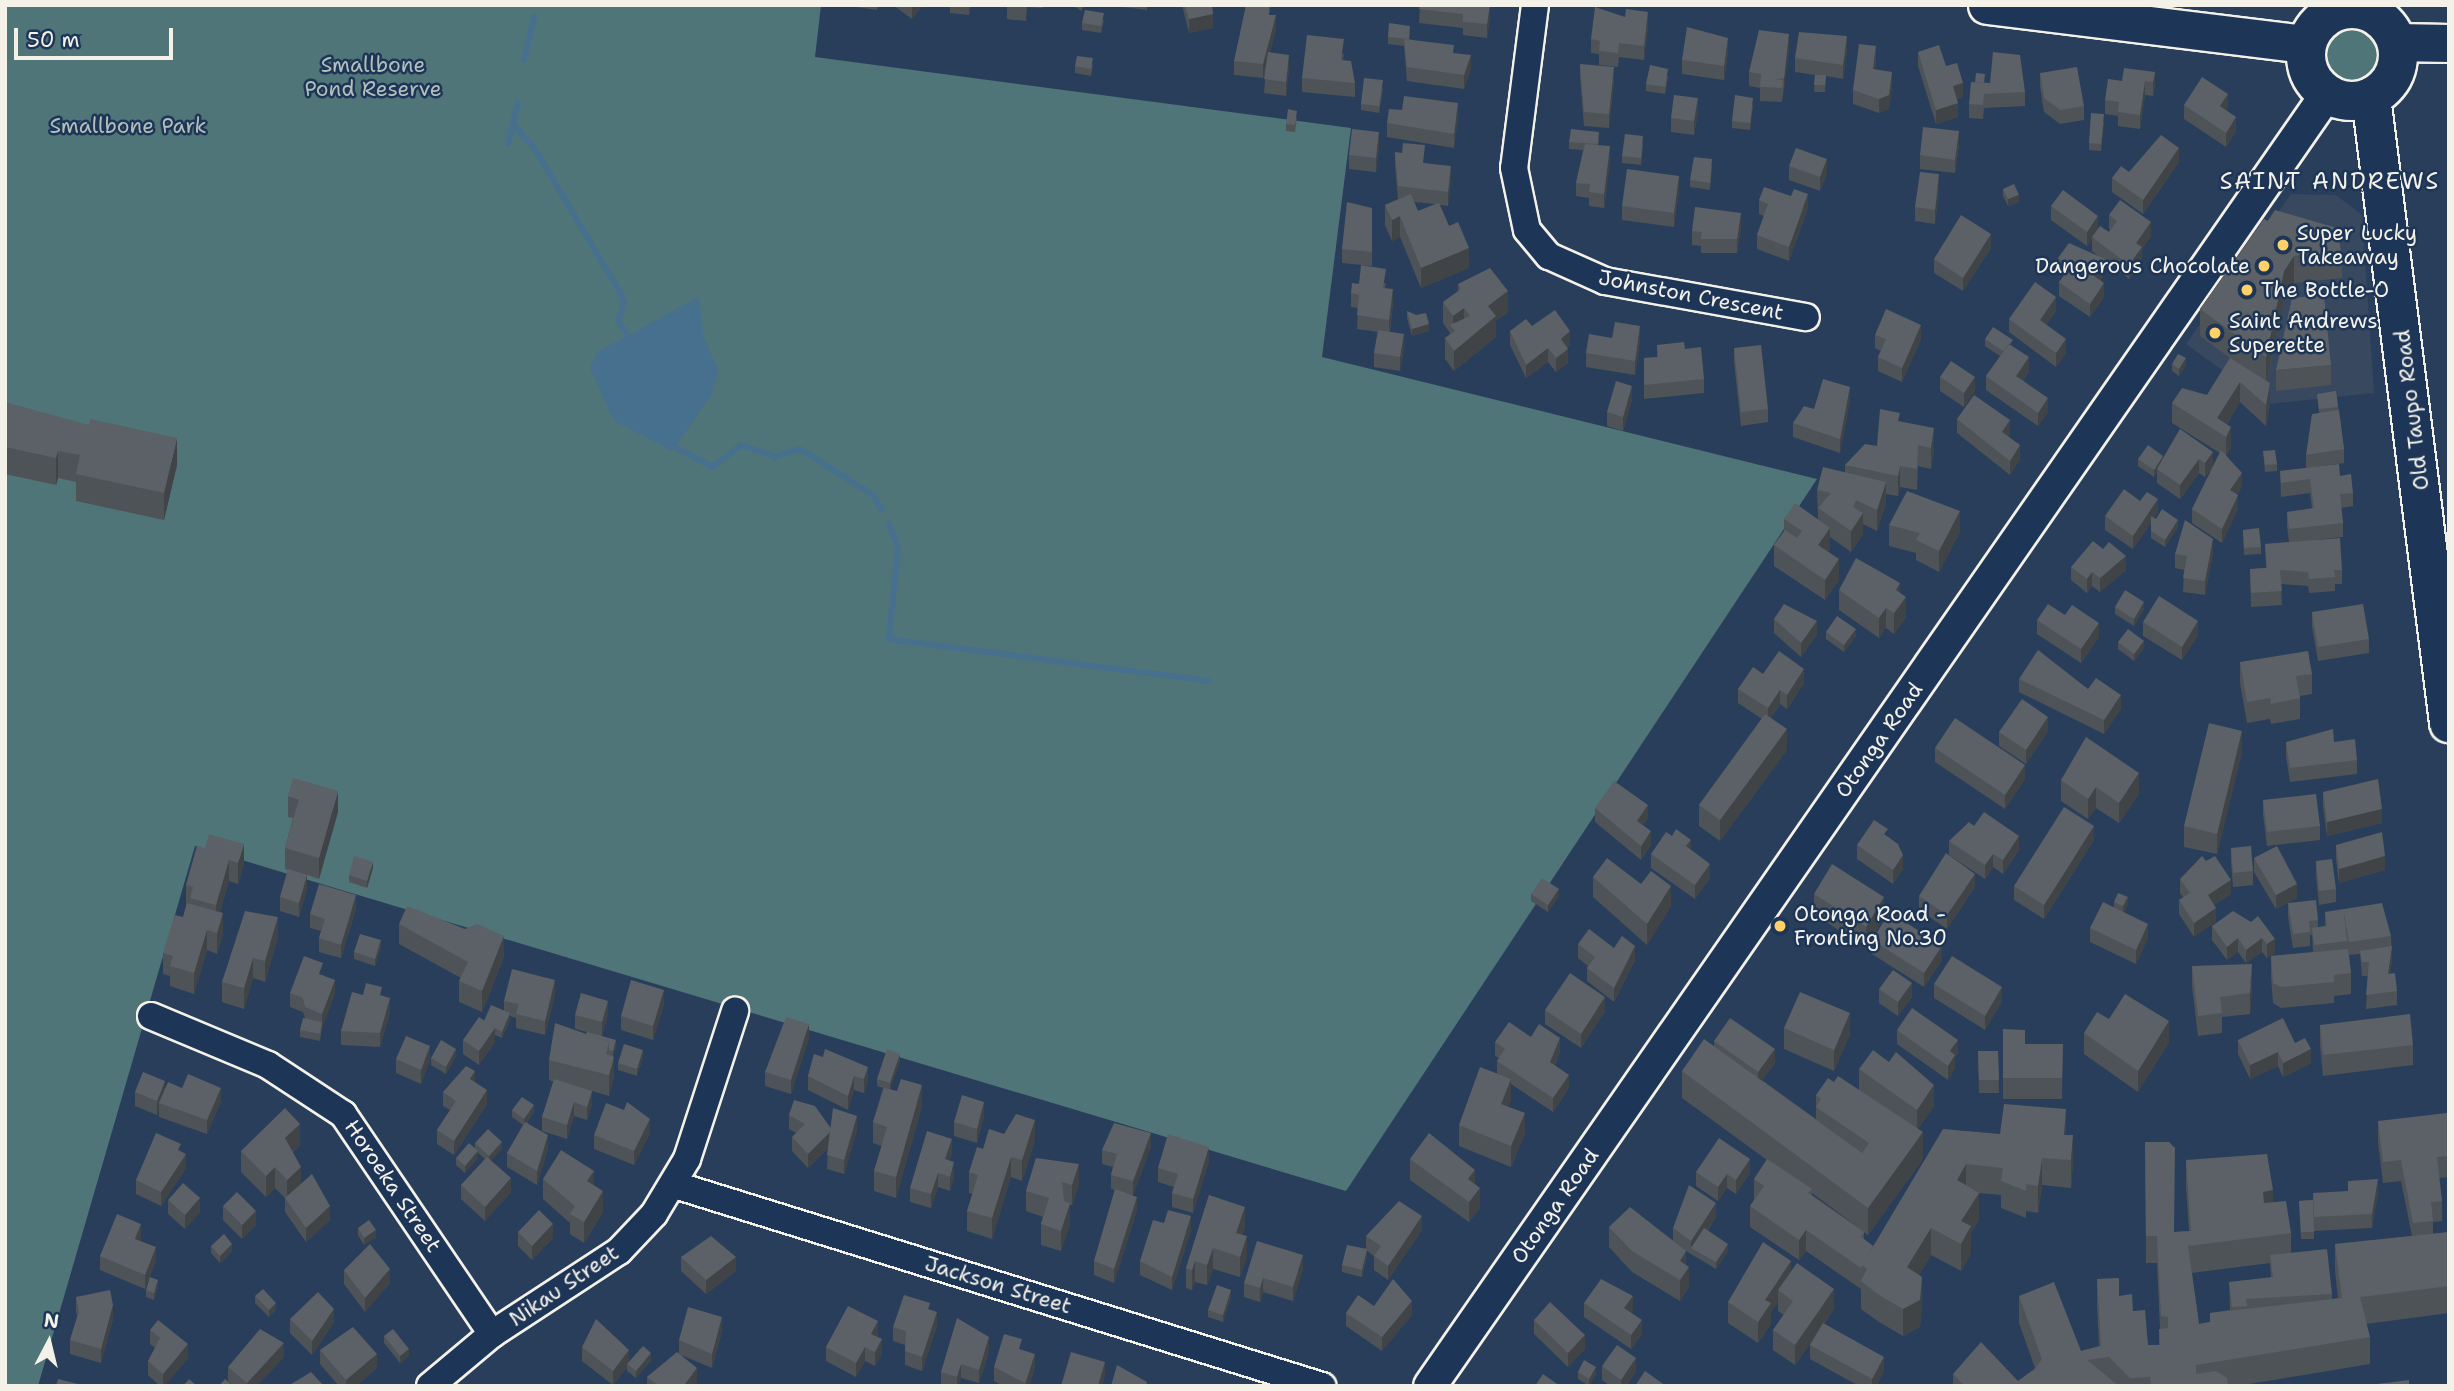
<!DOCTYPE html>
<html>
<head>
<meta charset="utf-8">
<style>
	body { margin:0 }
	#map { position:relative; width:2454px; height:1391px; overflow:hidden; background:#293e5a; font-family:"Shantell Sans",sans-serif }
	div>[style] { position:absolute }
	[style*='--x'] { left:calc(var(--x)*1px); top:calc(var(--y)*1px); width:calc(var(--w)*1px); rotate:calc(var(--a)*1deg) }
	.built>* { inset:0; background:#38485e }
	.green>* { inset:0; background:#507578 }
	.round { border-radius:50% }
	.water>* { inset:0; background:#46708d }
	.stream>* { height:6px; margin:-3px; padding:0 3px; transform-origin:3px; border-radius:3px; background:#46708d }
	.roads { filter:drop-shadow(2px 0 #f4f1e8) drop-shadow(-2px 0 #f4f1e8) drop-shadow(0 2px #f4f1e8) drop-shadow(0 -2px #f4f1e8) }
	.minor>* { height:26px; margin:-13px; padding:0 13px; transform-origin:13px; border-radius:13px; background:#1d3557 }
	.tertiary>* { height:32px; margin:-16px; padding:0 16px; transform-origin:16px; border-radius:16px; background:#1d3557 }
	.secondary>* { height:37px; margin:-18.5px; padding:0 18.5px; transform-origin:18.5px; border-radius:18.5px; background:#1d3557 }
	.trunk>* { height:38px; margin:-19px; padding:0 19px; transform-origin:19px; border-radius:19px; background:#1d3557 }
	.trunk>.ring { margin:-19px; padding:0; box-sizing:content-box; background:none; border:38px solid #1d3557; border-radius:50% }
	.wall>* { inset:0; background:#4e5358 }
	.shaded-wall>* { inset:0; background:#404447 }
	.building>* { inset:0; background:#5b6166 }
	.dots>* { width:19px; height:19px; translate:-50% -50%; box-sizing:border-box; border:4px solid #1d3557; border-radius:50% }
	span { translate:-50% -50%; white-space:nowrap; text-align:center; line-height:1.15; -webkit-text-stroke:5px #1d3557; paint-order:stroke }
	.park-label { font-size:21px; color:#b2bfbb }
	.poi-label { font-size:21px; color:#f4f1e8 }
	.left { translate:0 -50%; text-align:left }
	.right { translate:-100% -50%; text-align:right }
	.street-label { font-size:21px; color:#f4f1e8 }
	.neighbourhood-label { font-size:23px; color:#f4f1e8; letter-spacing:2px }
	.frame { position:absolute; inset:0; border:7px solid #f4f1e8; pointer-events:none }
	.north { position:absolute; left:14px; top:1307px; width:70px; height:70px; -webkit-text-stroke:5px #1d3557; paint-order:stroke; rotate:7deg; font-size:19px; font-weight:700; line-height:28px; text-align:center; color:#f4f1e8 }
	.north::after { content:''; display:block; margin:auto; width:24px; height:32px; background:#f4f1e8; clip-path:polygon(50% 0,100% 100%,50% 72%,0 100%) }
	.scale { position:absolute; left:14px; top:28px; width:159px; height:32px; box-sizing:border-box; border:4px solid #f4f1e8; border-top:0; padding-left:9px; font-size:21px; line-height:24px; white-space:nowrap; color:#f4f1e8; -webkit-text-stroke:5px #1d3557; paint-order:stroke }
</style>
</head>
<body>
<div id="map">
	<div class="built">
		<div style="clip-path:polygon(2291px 194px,2336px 195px,2362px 215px,2374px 393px,2269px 404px,2186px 344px)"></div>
	</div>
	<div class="green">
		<div style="clip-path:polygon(5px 5px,821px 5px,815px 57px,1351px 128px,1322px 357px,1817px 479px,1346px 1191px,195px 846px,38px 1386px,5px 1386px)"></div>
		<div class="round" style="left:2322px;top:25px;width:60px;height:60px"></div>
	</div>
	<div class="water">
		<div style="clip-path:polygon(699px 297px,704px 337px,718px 370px,712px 395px,672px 451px,614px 421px,590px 368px,597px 352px)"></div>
	</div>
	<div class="stream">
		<div style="--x:524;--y:60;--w:44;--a:-76.9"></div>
		<div style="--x:513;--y:124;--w:33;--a:49"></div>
		<div style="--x:535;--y:149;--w:166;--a:59.3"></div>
		<div style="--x:620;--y:292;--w:12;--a:70"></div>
		<div style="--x:624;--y:303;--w:19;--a:108"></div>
		<div style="--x:618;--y:321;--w:14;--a:56"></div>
		<div style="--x:508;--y:144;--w:43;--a:-76.6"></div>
		<div style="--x:675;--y:447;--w:42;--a:28.4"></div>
		<div style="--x:712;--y:467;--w:36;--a:-37"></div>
		<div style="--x:741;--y:445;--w:36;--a:19"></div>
		<div style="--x:775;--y:457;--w:26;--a:-18"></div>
		<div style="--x:800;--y:449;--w:86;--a:32.2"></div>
		<div style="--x:873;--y:495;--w:17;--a:59"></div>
		<div style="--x:889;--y:524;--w:25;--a:69"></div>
		<div style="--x:898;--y:547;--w:92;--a:95.6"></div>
		<div style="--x:889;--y:639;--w:322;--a:7.5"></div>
	</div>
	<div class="roads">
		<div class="minor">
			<div style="--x:1535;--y:5;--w:164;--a:97.3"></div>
			<div style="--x:1514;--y:168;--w:63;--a:78.2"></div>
			<div style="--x:1527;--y:230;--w:34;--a:50"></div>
			<div style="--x:1549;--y:256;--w:61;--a:24.1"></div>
			<div style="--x:1605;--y:281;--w:204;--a:10.2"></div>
			<div style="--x:151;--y:1016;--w:127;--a:22.7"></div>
			<div style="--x:268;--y:1065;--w:90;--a:33.2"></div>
			<div style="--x:343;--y:1114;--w:266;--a:55.9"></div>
			<div style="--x:675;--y:1185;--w:678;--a:17.26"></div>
			<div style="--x:430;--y:1386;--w:81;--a:-40"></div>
			<div style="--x:492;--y:1334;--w:152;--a:-33.2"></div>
			<div style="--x:619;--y:1251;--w:51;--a:-46.6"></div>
			<div style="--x:654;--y:1214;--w:64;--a:-59"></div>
			<div style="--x:687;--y:1159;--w:156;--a:-72"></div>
		</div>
		<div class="tertiary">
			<div style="--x:1430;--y:1386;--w:1573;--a:-55.23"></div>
		</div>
		<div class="secondary">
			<div style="--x:1987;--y:5;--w:321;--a:7"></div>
			<div style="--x:2396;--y:42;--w:53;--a:1.1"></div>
		</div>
		<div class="trunk">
			<div class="ring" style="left:2306px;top:9px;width:54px;height:54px"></div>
			<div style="--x:2371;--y:97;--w:631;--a:82.9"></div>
		</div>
	</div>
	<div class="wall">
		<div style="clip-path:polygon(857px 5px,878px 5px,877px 10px,857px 7px)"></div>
		<div style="clip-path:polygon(893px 5px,923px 5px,912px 19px)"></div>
		<div style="clip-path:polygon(950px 5px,970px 5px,969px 15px,950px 13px)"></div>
		<div style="clip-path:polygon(1007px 5px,1043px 5px,1043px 8px,1027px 7px,1026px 21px,1007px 19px)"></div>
		<div style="clip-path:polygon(1073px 5px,1085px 5px,1081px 11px)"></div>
		<div style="clip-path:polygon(1124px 5px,1147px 5px,1147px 10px,1124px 7px)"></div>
		<div style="clip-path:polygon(1182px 5px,1212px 5px,1213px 28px,1189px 33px)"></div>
		<div style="clip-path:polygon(1420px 5px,1490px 17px,1487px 38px,1463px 35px,1463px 28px,1419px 23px)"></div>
		<div style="clip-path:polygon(1270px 15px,1276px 29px,1270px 52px,1289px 68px,1286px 96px,1264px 93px,1266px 69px,1263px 78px,1234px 75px,1234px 61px)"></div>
		<div style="clip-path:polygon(1625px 17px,1648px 26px,1644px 60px,1619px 57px,1618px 67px,1599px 65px,1599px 54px,1591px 53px,1591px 39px)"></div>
		<div style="clip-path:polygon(1104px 20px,1101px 33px,1082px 30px,1082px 23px)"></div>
		<div style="clip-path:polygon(1410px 33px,1409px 39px,1454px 53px,1471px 69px,1464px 89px,1407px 81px,1404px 46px,1388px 44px,1388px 37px)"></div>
		<div style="clip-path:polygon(1789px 48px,1782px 102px,1760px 101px,1760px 88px,1749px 86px,1749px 72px)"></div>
		<div style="clip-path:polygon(1847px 50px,1843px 79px,1826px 76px,1825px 92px,1814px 92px,1815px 75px,1795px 72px,1795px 58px)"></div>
		<div style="clip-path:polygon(1728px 52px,1724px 80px,1682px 74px,1682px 60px)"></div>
		<div style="clip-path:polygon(1918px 52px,1946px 66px,1963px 97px,1957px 99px,1958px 117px,1936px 124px,1918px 66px)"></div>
		<div style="clip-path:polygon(1344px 53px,1343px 60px,1355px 83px,1355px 97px,1302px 92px,1302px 78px)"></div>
		<div style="clip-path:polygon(1876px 60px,1875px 69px,1892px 86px,1889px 109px,1879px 113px,1853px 104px,1853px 90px)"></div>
		<div style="clip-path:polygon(1580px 64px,1614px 81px,1609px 128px,1584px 126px,1580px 78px)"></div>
		<div style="clip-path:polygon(1093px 65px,1091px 76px,1075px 73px,1075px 66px)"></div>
		<div style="clip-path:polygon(2155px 72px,2155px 86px,2153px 96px,2145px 95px,2140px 129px,2118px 126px,2118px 116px,2105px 114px,2105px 100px,2122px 81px)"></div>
		<div style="clip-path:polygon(2040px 73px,2084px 106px,2084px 120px,2060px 124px,2044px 112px,2040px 87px)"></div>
		<div style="clip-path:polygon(1668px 76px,1665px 94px,1646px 91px,1646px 84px)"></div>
		<div style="clip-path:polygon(1985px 83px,2025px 92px,2025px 106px,1984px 108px,1983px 119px,1969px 118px,1969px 104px)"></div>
		<div style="clip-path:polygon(1383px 87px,1379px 113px,1361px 110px,1361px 104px)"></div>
		<div style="clip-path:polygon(1753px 105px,1750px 130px,1732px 128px,1732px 121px)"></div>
		<div style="clip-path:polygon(2184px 105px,2228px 108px,2226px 111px,2236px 131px,2226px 147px,2184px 119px)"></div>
		<div style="clip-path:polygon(1698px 112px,1694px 135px,1671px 132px,1671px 118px)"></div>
		<div style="clip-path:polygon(1458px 117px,1454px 148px,1387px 137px,1387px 123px)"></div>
		<div style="clip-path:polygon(1297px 118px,1295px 132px,1286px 131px,1286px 124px)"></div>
		<div style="clip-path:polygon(2104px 121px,2101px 151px,2089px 150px,2089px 143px)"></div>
		<div style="clip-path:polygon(1599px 139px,1598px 145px,1610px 160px,1604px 208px,1589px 206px,1589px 198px,1576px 196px,1576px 183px,1583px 150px,1569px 149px,1569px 142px)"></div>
		<div style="clip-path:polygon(1643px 143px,1641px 165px,1622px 163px,1622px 156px)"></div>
		<div style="clip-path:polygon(1959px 145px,1955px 173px,1920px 169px,1920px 155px)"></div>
		<div style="clip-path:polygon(1379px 146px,1376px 172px,1349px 169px,1349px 155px)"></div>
		<div style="clip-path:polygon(evenodd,1395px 152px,1425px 163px,1451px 180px,1448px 206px,1440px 205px,1449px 226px,1469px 268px,1421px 288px,1400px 237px,1392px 241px,1385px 225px,1385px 205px,1398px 199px,1395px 166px,1395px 152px,1414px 202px,1435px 204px,1418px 211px,1414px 202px)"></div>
		<div style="clip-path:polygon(2179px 162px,2143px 214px,2112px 192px,2112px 178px)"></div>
		<div style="clip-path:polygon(1712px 166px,1710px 190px,1690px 187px,1690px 180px)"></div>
		<div style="clip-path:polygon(1789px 166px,1827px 173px,1820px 191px,1789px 180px)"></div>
		<div style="clip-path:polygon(1939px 188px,1935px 224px,1915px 221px,1915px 207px)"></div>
		<div style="clip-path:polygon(2003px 189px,2019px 202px,2008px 206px,2003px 196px)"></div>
		<div style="clip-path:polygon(1679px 190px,1674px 227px,1622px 220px,1622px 206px)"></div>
		<div style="clip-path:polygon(1759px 200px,1808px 208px,1789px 261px,1757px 249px,1757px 235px,1764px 216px,1759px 214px)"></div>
		<div style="clip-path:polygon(2051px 206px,2098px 229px,2109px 232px,2110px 230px,2109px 229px,2109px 215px,2151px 236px,2142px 249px,2142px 261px,2129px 279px,2105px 261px,2105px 273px,2100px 281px,2104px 297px,2090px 317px,2059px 296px,2059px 282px,2064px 276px,2058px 272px,2058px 258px,2098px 256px,2092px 251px,2092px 239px,2087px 246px,2051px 220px)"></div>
		<div style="clip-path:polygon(1372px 208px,1372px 266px,1342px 263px,1342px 249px)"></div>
		<div style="clip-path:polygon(2264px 219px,2342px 257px,2342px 278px,2294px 283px,2284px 298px,2267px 381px,2270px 404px,2266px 426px,2240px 402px,2227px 424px,2231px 448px,2226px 456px,2242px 487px,2237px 494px,2238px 509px,2222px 543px,2192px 523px,2192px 509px,2213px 467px,2205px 477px,2199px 473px,2180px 499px,2157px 483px,2157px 472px,2154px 477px,2138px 466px,2138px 459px,2163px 458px,2180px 429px,2213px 466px,2220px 453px,2172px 423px,2172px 403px,2207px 395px,2230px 358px,2200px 336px,2200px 309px)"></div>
		<div style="clip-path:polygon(1741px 227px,1737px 253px,1701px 253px,1701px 246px,1692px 245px,1692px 231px)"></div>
		<div style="clip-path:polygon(1991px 248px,1963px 291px,1934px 273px,1934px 259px)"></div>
		<div style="clip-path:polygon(1386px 283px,1385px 288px,1393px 303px,1390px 332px,1404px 348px,1400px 371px,1374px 367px,1374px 353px,1378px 332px,1357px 329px,1358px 308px,1351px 307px,1351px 293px,1359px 284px)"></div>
		<div style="clip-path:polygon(1458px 284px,1508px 312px,1496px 321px,1496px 337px,1454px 371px,1445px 359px,1445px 338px,1450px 334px,1450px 333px,1443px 323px,1443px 302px,1458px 292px)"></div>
		<div style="clip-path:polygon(1407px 311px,1429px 331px,1412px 336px,1407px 318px)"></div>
		<div style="clip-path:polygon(2056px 311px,2046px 325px,2066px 353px,2056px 367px,2009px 332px,2009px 319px)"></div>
		<div style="clip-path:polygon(1532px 326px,1570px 345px,1567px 348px,1568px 363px,1556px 372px,1548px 362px,1526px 378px,1510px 345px,1510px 331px)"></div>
		<div style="clip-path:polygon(1875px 335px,1921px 339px,1902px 382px,1878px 371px,1878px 357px,1881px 351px,1875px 348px)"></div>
		<div style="clip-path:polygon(1612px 338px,1640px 340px,1635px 375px,1586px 367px,1586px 353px)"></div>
		<div style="clip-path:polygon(1985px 339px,2013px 347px,2029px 371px,2023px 380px,2048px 412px,2038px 426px,1986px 390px,1986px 376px,2000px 356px,1985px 346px)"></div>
		<div style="clip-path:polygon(1657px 345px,1685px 349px,1704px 379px,1704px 393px,1644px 399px,1644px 358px,1657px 357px)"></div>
		<div style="clip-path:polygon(1734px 348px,1768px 409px,1768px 422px,1741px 426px,1734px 362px)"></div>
		<div style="clip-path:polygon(2172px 364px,2186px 365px,2179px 376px,2172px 371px)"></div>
		<div style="clip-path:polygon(2331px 365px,2331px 385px,2276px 391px,2276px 370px)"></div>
		<div style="clip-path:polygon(1940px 377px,1975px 391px,1964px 407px,1940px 391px)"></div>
		<div style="clip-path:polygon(2336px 391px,2344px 449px,2344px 463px,2316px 467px,2340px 476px,2353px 493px,2353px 506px,2341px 508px,2343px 523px,2343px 537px,2314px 540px,2342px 570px,2342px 584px,2335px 584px,2335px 591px,2309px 593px,2308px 586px,2281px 584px,2282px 605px,2251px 607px,2250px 569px,2266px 568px,2265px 544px,2289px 542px,2287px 526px,2287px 512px,2312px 509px,2310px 493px,2281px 497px,2280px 471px,2306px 468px,2306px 455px,2319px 413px,2317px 394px)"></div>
		<div style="clip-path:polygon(1632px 400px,1623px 431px,1607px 426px,1607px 412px)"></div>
		<div style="clip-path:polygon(1850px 400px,1840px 453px,1793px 437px,1793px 423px,1814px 409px)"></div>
		<div style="clip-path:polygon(5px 402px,177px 465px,164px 520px,76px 501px,76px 482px,58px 478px,56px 485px,5px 474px)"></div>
		<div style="clip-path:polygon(1957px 419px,2010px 434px,2008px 437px,2020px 459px,2010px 475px,1957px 433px)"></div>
		<div style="clip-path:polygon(1900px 422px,1934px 449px,1931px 469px,1918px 466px,1917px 490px,1900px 487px,1898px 496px,1886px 494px,1886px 503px,1877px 531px,1863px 524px,1863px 534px,1851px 552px,1830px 537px,1830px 549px,1828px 552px,1839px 580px,1825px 600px,1774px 566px,1774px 545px,1784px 531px,1784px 519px,1818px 519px,1817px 490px,1845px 473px,1845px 465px,1877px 446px)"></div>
		<div style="clip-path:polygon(2263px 451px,2277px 464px,2277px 471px,2265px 472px)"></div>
		<div style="clip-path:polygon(2158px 513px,2154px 518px,2178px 527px,2165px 547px,2151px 538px,2151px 523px,2133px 549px,2105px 530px,2105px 516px)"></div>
		<div style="clip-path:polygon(1889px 525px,1960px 532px,1939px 572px,1916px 560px,1916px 553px,1889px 546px)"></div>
		<div style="clip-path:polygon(2243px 530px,2261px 547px,2261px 554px,2244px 555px)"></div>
		<div style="clip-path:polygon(2213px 553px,2205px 595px,2183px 592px,2184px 570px,2175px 568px,2175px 554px)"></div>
		<div style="clip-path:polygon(2071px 567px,2126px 570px,2100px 592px,2092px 586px,2087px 593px,2071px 580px)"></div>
		<div style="clip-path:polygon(1839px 590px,1900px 593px,1906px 617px,1894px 634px,1886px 628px,1879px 638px,1839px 610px)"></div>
		<div style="clip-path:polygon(2115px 607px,2144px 609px,2134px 626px,2115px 614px)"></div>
		<div style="clip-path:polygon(2312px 612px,2369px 639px,2369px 653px,2318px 661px,2312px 626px)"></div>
		<div style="clip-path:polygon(1774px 619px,1817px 634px,1801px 657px,1774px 633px)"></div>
		<div style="clip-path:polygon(2037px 620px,2099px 637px,2081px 663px,2037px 634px)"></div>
		<div style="clip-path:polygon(2143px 622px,2198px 635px,2182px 660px,2143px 636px)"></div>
		<div style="clip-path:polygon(1826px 632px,1856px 636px,1844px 652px,1826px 639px)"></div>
		<div style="clip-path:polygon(2118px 642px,2144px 648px,2134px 661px,2118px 649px)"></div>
		<div style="clip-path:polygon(2240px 662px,2312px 674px,2312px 694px,2300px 696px,2300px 719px,2271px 724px,2270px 719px,2247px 723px,2240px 683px)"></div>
		<div style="clip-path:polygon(1763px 674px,1804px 683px,1787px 709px,1780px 704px,1771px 718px,1787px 750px,1720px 841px,1699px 826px,1699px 805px,1762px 719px,1738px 703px,1738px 689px)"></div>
		<div style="clip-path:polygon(2019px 679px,2088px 689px,2121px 709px,2104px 734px,2019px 692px)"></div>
		<div style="clip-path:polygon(2048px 731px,2026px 764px,1999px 746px,1999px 732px)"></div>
		<div style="clip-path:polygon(2286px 742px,2334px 742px,2357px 760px,2357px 774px,2290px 782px,2286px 756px)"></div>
		<div style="clip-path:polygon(1935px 748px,2025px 779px,2005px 809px,1935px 762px)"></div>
		<div style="clip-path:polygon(2242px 752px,2217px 854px,2184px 847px,2184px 826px)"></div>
		<div style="clip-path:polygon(2061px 780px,2139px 794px,2119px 823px,2096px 808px,2088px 819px,2061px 801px)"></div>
		<div style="clip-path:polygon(2323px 792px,2382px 823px,2327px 836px,2323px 806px)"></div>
		<div style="clip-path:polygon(288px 796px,338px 812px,319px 879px,307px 875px,307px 889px,299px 917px,280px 911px,280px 897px,288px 870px,285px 869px,285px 848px,293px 818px,288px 817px)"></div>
		<div style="clip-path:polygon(2263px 800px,2320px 826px,2320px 840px,2267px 846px,2263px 814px)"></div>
		<div style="clip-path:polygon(1595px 808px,1648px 819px,1643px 825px,1651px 845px,1641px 860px,1595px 822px)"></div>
		<div style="clip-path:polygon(1974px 826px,2019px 850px,2003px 874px,1993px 867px,1985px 879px,1949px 855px,1949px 841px)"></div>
		<div style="clip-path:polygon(1672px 836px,1691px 850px,1710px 878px,1695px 899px,1651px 868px,1651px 854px)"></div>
		<div style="clip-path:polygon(1888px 837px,1903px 869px,1893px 884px,1857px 859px,1857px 845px)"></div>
		<div style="clip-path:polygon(2094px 840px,2044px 919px,2014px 900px,2014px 886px)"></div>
		<div style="clip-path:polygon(2336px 845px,2385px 870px,2339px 883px,2336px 859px)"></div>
		<div style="clip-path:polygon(197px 846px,244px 864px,238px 884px,229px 881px,220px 912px,223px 934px,217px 954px,207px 950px,194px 994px,170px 986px,170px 976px,163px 974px,163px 953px,183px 917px,186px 906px,186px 885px)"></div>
		<div style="clip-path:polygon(2231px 848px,2253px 871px,2253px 885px,2233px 887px,2231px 862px)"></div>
		<div style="clip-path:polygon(2254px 858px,2297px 898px,2276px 909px,2254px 872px)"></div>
		<div style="clip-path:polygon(2316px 861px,2336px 889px,2336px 902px,2319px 905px,2316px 875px)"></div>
		<div style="clip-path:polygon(373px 868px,367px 888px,349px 882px,349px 875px)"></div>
		<div style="clip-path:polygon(1593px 877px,1641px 884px,1671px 906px,1647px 945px,1593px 897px)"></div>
		<div style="clip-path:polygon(2180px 879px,2231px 894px,2214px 905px,2194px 937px,2179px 914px,2179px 900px,2183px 897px,2180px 893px)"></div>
		<div style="clip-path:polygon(1975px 887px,1947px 929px,1919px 910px,1919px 896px)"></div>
		<div style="clip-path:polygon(1531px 894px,1559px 896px,1548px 912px,1531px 901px)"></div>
		<div style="clip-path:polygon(1814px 894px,1884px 918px,1866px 948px,1814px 914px)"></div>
		<div style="clip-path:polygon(2114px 902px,2128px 904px,2124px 912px,2148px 938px,2136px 964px,2090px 942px,2090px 928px,2114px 907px)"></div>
		<div style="clip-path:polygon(2288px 903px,2318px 920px,2318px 927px,2325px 926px,2325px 912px,2391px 936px,2392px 960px,2390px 974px,2397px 991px,2397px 1005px,2366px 1009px,2368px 976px,2362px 976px,2360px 954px,2349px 955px,2351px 973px,2351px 994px,2334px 996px,2334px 1003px,2281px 1008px,2273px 1003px,2271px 977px,2271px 956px,2313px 952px,2312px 935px,2310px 935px,2310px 946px,2293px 948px,2288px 917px)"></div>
		<div style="clip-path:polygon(356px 909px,341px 958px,319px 952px,319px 938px,321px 931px,310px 928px,310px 914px)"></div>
		<div style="clip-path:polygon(2251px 922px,2275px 953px,2267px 958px,2262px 952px,2246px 963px,2238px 952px,2227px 960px,2212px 940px,2212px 926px)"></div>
		<div style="clip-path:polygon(399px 924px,504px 957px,482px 1012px,459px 1002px,459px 981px,461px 978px,399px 944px)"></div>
		<div style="clip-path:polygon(278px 938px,265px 982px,253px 978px,244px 1009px,222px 1002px,222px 982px)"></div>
		<div style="clip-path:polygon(1872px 940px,1942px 960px,1924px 987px,1872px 954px)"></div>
		<div style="clip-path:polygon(1578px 944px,1614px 948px,1635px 960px,1614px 1002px,1587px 981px,1587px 968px,1588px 966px,1578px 958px)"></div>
		<div style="clip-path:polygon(381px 947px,375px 966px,354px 959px,354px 952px)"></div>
		<div style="clip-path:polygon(2192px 966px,2252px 985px,2250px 1014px,2222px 1017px,2222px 1033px,2198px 1036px,2192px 986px)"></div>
		<div style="clip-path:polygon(323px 975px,335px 994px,322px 1027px,320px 1041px,300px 1037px,300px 1030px,305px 1018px,303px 1012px,290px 1007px,290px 993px)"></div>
		<div style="clip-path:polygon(1934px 984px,2002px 1001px,1985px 1030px,1934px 998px)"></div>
		<div style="clip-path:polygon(1879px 989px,1912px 997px,1898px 1016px,1879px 1003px)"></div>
		<div style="clip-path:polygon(555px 994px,545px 1035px,516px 1028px,516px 1018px,510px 1016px,510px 1020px,502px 1038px,495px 1035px,495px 1042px,479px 1065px,463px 1054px,463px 1040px,504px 1011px,504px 1001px)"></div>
		<div style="clip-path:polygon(363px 995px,382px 996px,390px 1012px,380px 1047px,341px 1045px,341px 1031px)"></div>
		<div style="clip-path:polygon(664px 1004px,653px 1040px,621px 1030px,621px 1016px)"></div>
		<div style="clip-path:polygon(1545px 1010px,1605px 1011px,1581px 1048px,1545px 1024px)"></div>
		<div style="clip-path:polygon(608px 1014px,602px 1036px,616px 1047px,613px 1056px,614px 1077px,609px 1096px,592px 1091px,592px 1105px,587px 1120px,574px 1116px,567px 1139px,542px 1131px,542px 1117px,554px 1082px,549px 1080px,549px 1060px,586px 1034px,587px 1032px,575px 1029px,575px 1015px)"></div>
		<div style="clip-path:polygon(2320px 1025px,2413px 1045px,2413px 1065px,2323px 1076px,2320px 1046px)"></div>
		<div style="clip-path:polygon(1784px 1028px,1850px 1034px,1834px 1071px,1784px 1049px)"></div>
		<div style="clip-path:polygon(2003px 1029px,2025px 1044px,2063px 1044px,2062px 1099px,2003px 1099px)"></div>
		<div style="clip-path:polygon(1897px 1030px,1958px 1054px,1955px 1057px,1955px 1068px,1948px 1080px,1897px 1044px)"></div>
		<div style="clip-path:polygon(2084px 1033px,2169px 1042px,2138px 1092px,2084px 1054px)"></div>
		<div style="clip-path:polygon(1531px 1037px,1560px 1052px,1555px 1065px,1569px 1088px,1553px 1112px,1511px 1084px,1511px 1100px,1508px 1107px,1525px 1134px,1511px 1167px,1459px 1146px,1459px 1125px,1497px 1074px,1497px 1061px,1499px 1058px,1495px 1056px,1495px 1042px)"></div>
		<div style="clip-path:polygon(809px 1038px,791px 1094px,765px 1086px,765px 1072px)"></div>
		<div style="clip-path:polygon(2238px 1040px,2295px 1043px,2311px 1063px,2283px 1077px,2278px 1066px,2250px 1079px,2238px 1054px)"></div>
		<div style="clip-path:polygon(evenodd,1714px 1041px,1775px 1063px,1762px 1080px,1816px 1119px,1816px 1095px,1834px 1082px,1859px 1090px,1859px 1069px,1934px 1106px,1918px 1129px,1923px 1159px,1868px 1235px,1864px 1232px,1864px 1239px,1873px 1246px,2000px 1134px,2066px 1135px,2073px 1163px,2071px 1188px,2042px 1185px,2038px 1213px,2026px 1211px,2026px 1218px,2001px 1208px,2001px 1195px,1979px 1193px,1979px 1220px,1971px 1233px,1971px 1254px,1961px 1271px,1931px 1255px,1919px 1275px,1922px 1304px,1920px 1327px,1903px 1336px,1879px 1322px,1861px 1309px,1861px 1289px,1806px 1251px,1799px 1260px,1750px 1227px,1750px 1206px,1754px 1200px,1754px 1179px,1767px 1160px,1682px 1098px,1682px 1071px,1714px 1046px,1714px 1041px,1812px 1193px,1859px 1228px,1812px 1195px,1812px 1193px)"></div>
		<div style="clip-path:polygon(1978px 1051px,1998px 1051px,1999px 1093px,1979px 1093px)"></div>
		<div style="clip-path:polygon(814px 1054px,868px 1081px,864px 1093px,854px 1090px,848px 1110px,808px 1090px,808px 1076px)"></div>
		<div style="clip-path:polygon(456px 1056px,446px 1074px,431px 1065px,431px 1058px)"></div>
		<div style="clip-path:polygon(643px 1057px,637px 1076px,618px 1070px,618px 1063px)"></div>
		<div style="clip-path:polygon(396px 1059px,430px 1060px,421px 1084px,396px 1073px)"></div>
		<div style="clip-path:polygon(900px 1061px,890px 1089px,922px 1106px,896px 1198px,874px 1191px,874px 1171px,882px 1146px,873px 1143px,873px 1122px,883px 1088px,877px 1086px,877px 1079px)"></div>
		<div style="clip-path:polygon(475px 1082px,487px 1104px,454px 1155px,437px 1144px,437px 1130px,450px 1110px,443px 1106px,443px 1092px)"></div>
		<div style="clip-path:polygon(165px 1088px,182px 1088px,221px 1101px,207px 1134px,159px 1117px,159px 1110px,157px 1115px,135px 1106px,135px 1092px)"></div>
		<div style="clip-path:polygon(512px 1110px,534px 1112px,527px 1122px,548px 1149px,537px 1185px,507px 1167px,507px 1153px,523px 1125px,512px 1117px)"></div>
		<div style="clip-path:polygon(789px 1115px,830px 1128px,857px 1130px,844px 1174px,827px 1169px,828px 1148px,808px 1168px,792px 1151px,792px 1137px,796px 1133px,789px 1129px)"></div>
		<div style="clip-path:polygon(984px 1116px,977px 1143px,954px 1136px,954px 1122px)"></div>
		<div style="clip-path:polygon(evenodd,2378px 1121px,2449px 1131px,2449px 1177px,2439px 1178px,2442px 1201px,2442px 1221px,2433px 1222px,2433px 1234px,2449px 1232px,2449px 1313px,2366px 1324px,2370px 1337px,2370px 1364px,2237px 1386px,1953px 1386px,1953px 1374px,2018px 1381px,2035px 1368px,2019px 1323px,2019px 1296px,2081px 1351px,2099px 1346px,2097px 1306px,2097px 1279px,2119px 1296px,2133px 1311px,2148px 1345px,2159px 1345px,2159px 1329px,2160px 1329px,2157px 1263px,2146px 1263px,2145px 1142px,2174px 1232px,2189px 1231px,2186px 1187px,2186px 1160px,2273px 1202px,2291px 1233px,2291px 1253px,2332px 1294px,2332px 1299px,2338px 1298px,2335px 1271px,2335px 1244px,2412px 1236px,2401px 1181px,2383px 1183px,2378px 1142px,2378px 1121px,2270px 1263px,2271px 1278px,2229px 1282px,2230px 1310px,2210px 1313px,2210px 1322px,2199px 1324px,2192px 1273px,2270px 1263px)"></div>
		<div style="clip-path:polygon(650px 1133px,634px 1165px,594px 1149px,594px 1135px)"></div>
		<div style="clip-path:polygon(1004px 1134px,1035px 1140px,1022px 1181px,1011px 1177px,992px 1239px,967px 1231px,967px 1211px,973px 1194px,969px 1193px,969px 1172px,983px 1149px)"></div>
		<div style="clip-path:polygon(475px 1143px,502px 1149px,491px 1160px,511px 1192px,485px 1221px,461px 1199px,461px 1185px,485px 1159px,478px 1153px,478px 1158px,465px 1173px,456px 1165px,456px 1158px,475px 1148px)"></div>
		<div style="clip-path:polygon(300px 1145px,293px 1152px,301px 1183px,330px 1220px,306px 1242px,285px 1212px,285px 1198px,275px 1188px,266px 1197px,241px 1172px,241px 1151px)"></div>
		<div style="clip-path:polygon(1151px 1146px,1133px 1195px,1137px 1210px,1114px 1283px,1094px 1275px,1094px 1261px,1115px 1190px,1111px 1189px,1111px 1175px,1113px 1167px,1102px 1164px,1102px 1150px)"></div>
		<div style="clip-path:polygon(181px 1152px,186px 1168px,161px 1206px,136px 1194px,136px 1180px)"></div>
		<div style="clip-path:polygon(952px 1153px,949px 1161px,954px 1176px,950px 1191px,938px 1187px,931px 1208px,910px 1202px,910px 1188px)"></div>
		<div style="clip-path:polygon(1036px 1158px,1079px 1185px,1072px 1205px,1070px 1205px,1070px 1224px,1061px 1251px,1041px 1245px,1041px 1224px,1043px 1217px,1026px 1211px,1026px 1191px)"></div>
		<div style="clip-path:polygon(1410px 1159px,1475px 1184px,1480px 1208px,1469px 1222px,1410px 1180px)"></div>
		<div style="clip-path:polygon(1209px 1161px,1193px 1213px,1172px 1207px,1172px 1193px,1174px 1187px,1158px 1182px,1158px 1168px)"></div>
		<div style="clip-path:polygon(1696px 1172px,1750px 1173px,1736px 1194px,1727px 1188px,1718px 1201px,1696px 1186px)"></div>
		<div style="clip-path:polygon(543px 1179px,594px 1185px,603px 1212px,584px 1243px,570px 1234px,570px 1223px,543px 1199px)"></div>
		<div style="clip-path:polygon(2378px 1193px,2372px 1228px,2314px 1231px,2314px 1239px,2301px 1239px,2299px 1201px)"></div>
		<div style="clip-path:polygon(1209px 1195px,1245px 1227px,1242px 1235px,1247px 1257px,1240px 1277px,1213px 1269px,1207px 1285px,1195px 1282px,1192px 1290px,1186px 1288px,1186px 1268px)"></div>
		<div style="clip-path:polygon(168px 1200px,200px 1212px,185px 1229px,168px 1214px)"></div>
		<div style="clip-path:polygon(223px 1206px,256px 1225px,242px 1239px,223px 1220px)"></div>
		<div style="clip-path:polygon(1716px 1217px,1708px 1230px,1728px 1251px,1716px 1269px,1686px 1251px,1686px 1265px,1689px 1287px,1680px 1301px,1632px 1272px,1609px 1247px,1609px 1227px,1673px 1240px,1673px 1228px)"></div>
		<div style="clip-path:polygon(358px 1228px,376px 1237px,364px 1245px,358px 1235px)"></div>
		<div style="clip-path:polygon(1191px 1230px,1172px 1290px,1140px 1275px,1140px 1261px)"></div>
		<div style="clip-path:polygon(1422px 1230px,1388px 1280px,1374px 1270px,1374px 1256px,1367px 1251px,1367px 1256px,1362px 1277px,1342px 1272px,1342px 1265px,1366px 1249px,1366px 1236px)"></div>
		<div style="clip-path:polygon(518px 1232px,553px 1238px,532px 1260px,518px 1246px)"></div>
		<div style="clip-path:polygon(141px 1238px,140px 1241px,156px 1261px,145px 1289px,100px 1270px,100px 1256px)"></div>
		<div style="clip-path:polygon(211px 1246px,232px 1251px,220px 1263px,211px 1253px)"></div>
		<div style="clip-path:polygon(681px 1257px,736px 1271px,706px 1294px,681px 1271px)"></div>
		<div style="clip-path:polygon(1303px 1269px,1293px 1301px,1263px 1292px,1260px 1302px,1244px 1297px,1244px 1283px)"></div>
		<div style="clip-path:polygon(344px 1270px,390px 1283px,365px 1312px,344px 1284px)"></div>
		<div style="clip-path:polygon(1791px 1270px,1834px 1309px,1824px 1324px,1884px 1371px,1876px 1386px,1859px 1386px,1810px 1359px,1810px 1345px,1817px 1334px,1795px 1365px,1773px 1350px,1773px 1330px,1784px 1315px,1778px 1311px,1778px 1302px,1771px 1312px,1771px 1324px,1758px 1343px,1728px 1323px,1728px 1302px)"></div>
		<div style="clip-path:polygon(158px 1287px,154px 1300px,146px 1297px,146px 1290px)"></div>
		<div style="clip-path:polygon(255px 1296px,276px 1310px,269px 1317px,255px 1303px)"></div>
		<div style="clip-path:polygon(76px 1297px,113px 1319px,101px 1363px,70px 1354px,70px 1340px,77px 1317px,76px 1311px)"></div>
		<div style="clip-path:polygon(1231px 1297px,1223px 1322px,1208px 1317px,1208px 1310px)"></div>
		<div style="clip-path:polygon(1584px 1303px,1633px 1310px,1631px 1313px,1642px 1334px,1631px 1349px,1584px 1317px)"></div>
		<div style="clip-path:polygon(1374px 1306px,1412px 1315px,1382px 1351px,1346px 1326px,1346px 1313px)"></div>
		<div style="clip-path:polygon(930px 1310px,937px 1326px,922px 1371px,905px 1365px,905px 1345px,893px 1341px,893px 1327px)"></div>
		<div style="clip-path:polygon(290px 1319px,334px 1322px,312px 1355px,290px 1333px)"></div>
		<div style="clip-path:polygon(1534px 1320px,1585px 1349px,1568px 1367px,1534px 1334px)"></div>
		<div style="clip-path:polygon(150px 1330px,188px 1358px,164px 1386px,160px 1386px,148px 1375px,148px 1361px,155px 1348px,150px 1344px)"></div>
		<div style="clip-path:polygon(722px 1331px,712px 1368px,681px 1355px,697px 1382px,694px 1386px,647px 1386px,647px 1377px,679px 1353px,679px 1340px)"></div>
		<div style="clip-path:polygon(878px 1335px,877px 1337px,882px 1353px,875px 1366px,865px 1361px,856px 1377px,826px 1361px,826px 1347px)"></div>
		<div style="clip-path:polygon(384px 1336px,409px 1356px,400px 1363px,384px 1343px)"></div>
		<div style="clip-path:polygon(582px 1347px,629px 1362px,651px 1360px,636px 1378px,627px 1371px,627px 1367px,613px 1385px,582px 1361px)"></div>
		<div style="clip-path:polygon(320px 1350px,377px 1368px,356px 1386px,339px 1386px,320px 1364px)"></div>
		<div style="clip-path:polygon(1022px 1350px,1035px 1367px,1029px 1386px,1003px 1386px,994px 1381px,994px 1367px)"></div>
		<div style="clip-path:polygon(989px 1351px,979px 1383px,961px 1378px,958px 1386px,941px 1386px,941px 1372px)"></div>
		<div style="clip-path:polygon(284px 1357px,257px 1386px,233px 1386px,228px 1381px,228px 1367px)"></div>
		<div style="clip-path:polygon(1602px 1366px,1636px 1372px,1626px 1386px,1610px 1386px,1602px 1380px)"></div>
		<div style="clip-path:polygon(1578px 1372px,1596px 1374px,1589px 1386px,1578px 1379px)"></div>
	</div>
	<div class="shaded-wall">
		<div style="clip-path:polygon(912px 5px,923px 5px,912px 19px)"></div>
		<div style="clip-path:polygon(1490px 5px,1490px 17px,1487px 38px,1487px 24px)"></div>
		<div style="clip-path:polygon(1648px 12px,1648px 26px,1644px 60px,1644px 46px)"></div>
		<div style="clip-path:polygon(1213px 14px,1213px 28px,1189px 33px,1189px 19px)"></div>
		<div style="clip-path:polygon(1276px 15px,1276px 29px,1263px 78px,1263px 64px)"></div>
		<div style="clip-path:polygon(1789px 34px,1789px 48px,1784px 92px,1784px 78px)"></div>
		<div style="clip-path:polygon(1847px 36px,1847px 50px,1843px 79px,1843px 65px)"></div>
		<div style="clip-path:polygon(1728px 38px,1728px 52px,1724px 80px,1724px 66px)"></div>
		<div style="clip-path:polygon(1876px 46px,1876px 60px,1873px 83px,1873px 69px)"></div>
		<div style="clip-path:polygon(1289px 55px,1289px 68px,1286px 96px,1286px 82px)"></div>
		<div style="clip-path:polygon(1471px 55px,1471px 69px,1464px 89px,1464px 75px)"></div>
		<div style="clip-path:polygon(1614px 67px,1614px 81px,1609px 128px,1609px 114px)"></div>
		<div style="clip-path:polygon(1892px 72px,1892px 86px,1889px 109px,1879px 113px,1879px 99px)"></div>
		<div style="clip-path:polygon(2155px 72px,2155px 86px,2153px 96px,2153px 82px)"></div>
		<div style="clip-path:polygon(2145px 81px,2145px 95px,2140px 129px,2140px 115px)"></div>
		<div style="clip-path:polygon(1963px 83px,1963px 97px,1953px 100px,1953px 86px)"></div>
		<div style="clip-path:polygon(2228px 94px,2228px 108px,2220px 120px,2220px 106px)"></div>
		<div style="clip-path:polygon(1698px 98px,1698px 112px,1694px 135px,1694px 121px)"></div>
		<div style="clip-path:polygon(1458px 103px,1458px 117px,1454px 148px,1454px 134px)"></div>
		<div style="clip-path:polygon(1958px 103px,1958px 117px,1936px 124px,1936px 110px)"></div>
		<div style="clip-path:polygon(2236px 117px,2236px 131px,2226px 147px,2226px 133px)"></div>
		<div style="clip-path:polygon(1959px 131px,1959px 145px,1955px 173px,1955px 160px)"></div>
		<div style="clip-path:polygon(1379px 132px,1379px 146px,1376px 172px,1376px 158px)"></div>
		<div style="clip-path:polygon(1610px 146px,1610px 160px,1604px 208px,1604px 194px)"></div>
		<div style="clip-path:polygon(2179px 148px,2179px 162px,2143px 214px,2143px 200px)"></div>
		<div style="clip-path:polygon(1827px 159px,1827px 173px,1820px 191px,1820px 177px)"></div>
		<div style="clip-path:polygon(1451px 166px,1451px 180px,1448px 206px,1448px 192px)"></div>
		<div style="clip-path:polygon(1939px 174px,1939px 188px,1935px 224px,1935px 210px)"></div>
		<div style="clip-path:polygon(1679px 176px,1679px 190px,1674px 227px,1674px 213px)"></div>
		<div style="clip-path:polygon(1808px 194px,1808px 208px,1789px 261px,1789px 247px)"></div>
		<div style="clip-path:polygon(2019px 195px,2019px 202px,2008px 206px,2008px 199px)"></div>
		<div style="clip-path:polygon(1741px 213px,1741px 227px,1737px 253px,1737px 239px)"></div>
		<div style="clip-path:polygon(1400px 216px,1400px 237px,1392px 241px,1392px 220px)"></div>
		<div style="clip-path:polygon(2098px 216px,2098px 230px,2087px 246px,2087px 232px)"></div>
		<div style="clip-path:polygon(2151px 222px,2151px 236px,2142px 249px,2142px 261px,2129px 279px,2129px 265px,2136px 243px)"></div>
		<div style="clip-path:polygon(1991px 234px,1991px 248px,1963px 291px,1963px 278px)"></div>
		<div style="clip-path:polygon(1469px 248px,1469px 268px,1421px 288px,1421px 268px)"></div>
		<div style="clip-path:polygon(2294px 256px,2294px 283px,2284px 298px,2266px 384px,2266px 357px,2284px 271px)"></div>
		<div style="clip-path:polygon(2105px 259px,2105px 273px,2094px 290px,2094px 276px)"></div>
		<div style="clip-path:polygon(2104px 283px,2104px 297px,2090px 317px,2090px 304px)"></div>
		<div style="clip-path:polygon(1393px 289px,1393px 303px,1389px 334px,1389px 320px)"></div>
		<div style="clip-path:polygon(1508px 291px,1508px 312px,1496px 321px,1496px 337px,1454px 371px,1454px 351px,1488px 306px)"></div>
		<div style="clip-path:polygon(2056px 297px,2056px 311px,2040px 334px,2040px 320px)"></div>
		<div style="clip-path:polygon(1464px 308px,1464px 329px,1455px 331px,1453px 328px,1453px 316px)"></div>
		<div style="clip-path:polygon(1429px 324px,1429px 331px,1412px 336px,1412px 329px)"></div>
		<div style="clip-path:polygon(1921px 325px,1921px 339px,1902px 382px,1902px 368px)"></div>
		<div style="clip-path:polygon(1640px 326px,1640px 340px,1635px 375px,1635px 361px)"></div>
		<div style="clip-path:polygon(1570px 331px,1570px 345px,1561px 352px,1561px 339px)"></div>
		<div style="clip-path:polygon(1404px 334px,1404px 348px,1400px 371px,1400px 357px)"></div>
		<div style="clip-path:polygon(2066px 339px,2066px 353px,2056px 367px,2056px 353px)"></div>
		<div style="clip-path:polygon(1548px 348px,1548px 362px,1526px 378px,1526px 365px)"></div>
		<div style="clip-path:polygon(1568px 349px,1568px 363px,1556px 372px,1556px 358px)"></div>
		<div style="clip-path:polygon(2029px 357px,2029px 371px,2016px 390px,2016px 376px)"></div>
		<div style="clip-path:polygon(2186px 358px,2186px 365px,2179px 376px,2179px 369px)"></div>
		<div style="clip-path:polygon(1975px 377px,1975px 391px,1964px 407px,1964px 393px)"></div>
		<div style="clip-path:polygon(2240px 382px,2240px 402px,2221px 433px,2217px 418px)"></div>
		<div style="clip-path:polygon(2270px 383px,2270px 404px,2266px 426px,2266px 405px)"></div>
		<div style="clip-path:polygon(1632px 386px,1632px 400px,1623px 431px,1623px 417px)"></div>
		<div style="clip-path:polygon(1850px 387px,1850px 400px,1840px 453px,1840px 439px)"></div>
		<div style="clip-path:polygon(2048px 398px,2048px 412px,2038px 426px,2038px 413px)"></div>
		<div style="clip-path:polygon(2010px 420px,2010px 434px,2002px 446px,2002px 432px)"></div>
		<div style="clip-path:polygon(2231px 427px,2231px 448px,2226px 457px,2226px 437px)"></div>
		<div style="clip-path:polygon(1934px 428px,1934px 449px,1931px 469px,1931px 448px)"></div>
		<div style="clip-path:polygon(177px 438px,177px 465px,164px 520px,164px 493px)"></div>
		<div style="clip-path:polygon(2020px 445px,2020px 459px,2010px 475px,2010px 461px)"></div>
		<div style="clip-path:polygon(58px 451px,58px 478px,56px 485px,56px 458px)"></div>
		<div style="clip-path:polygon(2213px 452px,2213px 466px,2205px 477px,2205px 463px)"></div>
		<div style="clip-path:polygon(2163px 456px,2163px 463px,2157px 469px,2157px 472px,2154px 477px,2154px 470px)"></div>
		<div style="clip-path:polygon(2199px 459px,2199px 473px,2180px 499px,2180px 485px)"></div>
		<div style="clip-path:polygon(1900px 466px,1900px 487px,1898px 496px,1898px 476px)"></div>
		<div style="clip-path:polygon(2242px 473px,2242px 487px,2230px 503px,2230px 490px)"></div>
		<div style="clip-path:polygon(1886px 482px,1886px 503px,1877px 531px,1877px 510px)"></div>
		<div style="clip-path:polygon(2238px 495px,2238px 509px,2222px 543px,2222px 529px)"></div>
		<div style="clip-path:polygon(2158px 499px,2158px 513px,2133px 549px,2133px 536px)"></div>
		<div style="clip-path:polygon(1960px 511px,1960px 532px,1939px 572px,1939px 551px)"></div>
		<div style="clip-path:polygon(1863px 513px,1863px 534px,1851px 552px,1851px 531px)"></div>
		<div style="clip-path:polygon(2178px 520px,2178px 527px,2165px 547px,2165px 540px)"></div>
		<div style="clip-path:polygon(1830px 528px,1830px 549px,1818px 566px,1818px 545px)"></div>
		<div style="clip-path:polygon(2213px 539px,2213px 553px,2205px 595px,2205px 581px)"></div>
		<div style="clip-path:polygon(2126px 556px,2126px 570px,2100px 592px,2100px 578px)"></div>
		<div style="clip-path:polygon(1839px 559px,1839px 580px,1825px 600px,1825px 580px)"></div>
		<div style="clip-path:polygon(2092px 572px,2092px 586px,2087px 593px,2087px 579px)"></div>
		<div style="clip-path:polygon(1900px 583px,1900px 603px,1896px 590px)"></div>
		<div style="clip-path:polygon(1906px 597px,1906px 617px,1894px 634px,1894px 613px)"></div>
		<div style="clip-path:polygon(2144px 602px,2144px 609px,2134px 626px,2134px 619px)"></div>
		<div style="clip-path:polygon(1886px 608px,1886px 628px,1879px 638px,1879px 618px)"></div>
		<div style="clip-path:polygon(1817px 621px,1817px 634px,1801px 657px,1801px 643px)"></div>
		<div style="clip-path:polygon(2198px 621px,2198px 635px,2182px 660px,2182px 647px)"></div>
		<div style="clip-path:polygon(2099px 623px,2099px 637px,2081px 663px,2081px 649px)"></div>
		<div style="clip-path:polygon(1856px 629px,1856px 636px,1844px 652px,1844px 645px)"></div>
		<div style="clip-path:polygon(2144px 641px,2144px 648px,2134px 661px,2134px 654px)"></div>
		<div style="clip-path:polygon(1804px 669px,1804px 683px,1787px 709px,1787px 695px)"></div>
		<div style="clip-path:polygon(1780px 690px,1780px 704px,1768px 722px,1768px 708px)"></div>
		<div style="clip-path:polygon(2121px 695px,2121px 709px,2104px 734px,2104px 720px)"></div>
		<div style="clip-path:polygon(2048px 717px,2048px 731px,2026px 764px,2026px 750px)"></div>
		<div style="clip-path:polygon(1787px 729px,1787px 750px,1720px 841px,1720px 820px)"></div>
		<div style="clip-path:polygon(2242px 731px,2242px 752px,2217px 854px,2217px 834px)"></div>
		<div style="clip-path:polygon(2025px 765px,2025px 779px,2005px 809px,2005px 795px)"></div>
		<div style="clip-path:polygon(2139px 773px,2139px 794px,2119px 823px,2119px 803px)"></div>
		<div style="clip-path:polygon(2096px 787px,2096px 808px,2088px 819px,2088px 799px)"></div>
		<div style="clip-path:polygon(338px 791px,338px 812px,319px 879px,319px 858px)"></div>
		<div style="clip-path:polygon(1648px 805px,1648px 819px,1637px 834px,1637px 821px)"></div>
		<div style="clip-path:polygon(2382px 809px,2382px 823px,2327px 836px,2327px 822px)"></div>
		<div style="clip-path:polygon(2094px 826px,2094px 840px,2044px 919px,2044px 905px)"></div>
		<div style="clip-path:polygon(1651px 831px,1651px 845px,1641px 860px,1641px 846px)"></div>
		<div style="clip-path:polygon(2019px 836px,2019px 850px,2003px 874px,2003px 860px)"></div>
		<div style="clip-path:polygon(1691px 840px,1691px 854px,1686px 846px)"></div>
		<div style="clip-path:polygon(244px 844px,244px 864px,238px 884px,238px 863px)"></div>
		<div style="clip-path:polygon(1993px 854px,1993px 867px,1985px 879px,1985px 865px)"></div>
		<div style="clip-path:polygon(1903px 855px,1903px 869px,1893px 884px,1893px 870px)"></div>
		<div style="clip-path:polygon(2385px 856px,2385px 870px,2339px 883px,2339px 869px)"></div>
		<div style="clip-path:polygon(229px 860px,229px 881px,216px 926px,216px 905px)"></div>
		<div style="clip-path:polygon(373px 862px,373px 868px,367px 888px,367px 881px)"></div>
		<div style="clip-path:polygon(1710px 864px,1710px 878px,1695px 899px,1695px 885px)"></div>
		<div style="clip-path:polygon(1975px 874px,1975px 887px,1947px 929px,1947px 915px)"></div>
		<div style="clip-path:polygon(307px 875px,307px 889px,299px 917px,299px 903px)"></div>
		<div style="clip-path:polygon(2231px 880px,2231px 894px,2208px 909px,2208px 895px)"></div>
		<div style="clip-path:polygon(2297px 884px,2297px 898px,2276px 909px,2276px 895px)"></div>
		<div style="clip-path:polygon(1671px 886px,1671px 906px,1647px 945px,1647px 924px)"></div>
		<div style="clip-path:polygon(1559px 889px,1559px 896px,1548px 912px,1548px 905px)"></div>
		<div style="clip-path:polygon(356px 895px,356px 909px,341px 958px,341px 945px)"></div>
		<div style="clip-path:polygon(1884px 897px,1884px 918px,1866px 948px,1866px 927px)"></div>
		<div style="clip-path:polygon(2128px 897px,2128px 904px,2123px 913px,2123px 906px)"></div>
		<div style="clip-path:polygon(2216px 908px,2216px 922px,2194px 937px,2194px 923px)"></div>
		<div style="clip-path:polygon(223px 913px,223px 934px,217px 954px,217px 933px)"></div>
		<div style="clip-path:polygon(278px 917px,278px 938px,265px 982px,265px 961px)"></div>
		<div style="clip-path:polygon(2148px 924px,2148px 938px,2136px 964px,2136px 950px)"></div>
		<div style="clip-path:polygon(207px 930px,207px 950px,194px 994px,194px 973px)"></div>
		<div style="clip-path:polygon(504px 936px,504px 957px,482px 1012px,482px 991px)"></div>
		<div style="clip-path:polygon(2238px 938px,2238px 952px,2227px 960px,2227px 947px)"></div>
		<div style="clip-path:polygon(2262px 938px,2262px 952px,2246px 963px,2246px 950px)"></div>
		<div style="clip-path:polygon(2275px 939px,2275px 953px,2267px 958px,2267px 944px)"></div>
		<div style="clip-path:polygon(381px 940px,381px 947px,375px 966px,375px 959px)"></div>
		<div style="clip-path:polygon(1635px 946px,1635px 960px,1614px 1002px,1614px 988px)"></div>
		<div style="clip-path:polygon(1942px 946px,1942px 960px,1924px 987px,1924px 973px)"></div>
		<div style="clip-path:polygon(2392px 946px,2392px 960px,2388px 988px,2388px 974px)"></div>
		<div style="clip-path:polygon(253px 958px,253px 978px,244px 1009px,244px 988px)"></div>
		<div style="clip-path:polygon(2252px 964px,2252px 985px,2250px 1014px,2250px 993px)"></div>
		<div style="clip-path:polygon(335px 980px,335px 994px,322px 1028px,322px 1014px)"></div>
		<div style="clip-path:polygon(555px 980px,555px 994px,545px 1035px,545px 1021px)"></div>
		<div style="clip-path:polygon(1912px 983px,1912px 997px,1898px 1016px,1898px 1002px)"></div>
		<div style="clip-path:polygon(2002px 987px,2002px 1001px,1985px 1030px,1985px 1016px)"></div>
		<div style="clip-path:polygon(664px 990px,664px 1004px,653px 1040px,653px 1026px)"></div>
		<div style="clip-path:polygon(1605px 997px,1605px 1011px,1581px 1048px,1581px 1034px)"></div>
		<div style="clip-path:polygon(390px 998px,390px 1012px,380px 1047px,380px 1033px)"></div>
		<div style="clip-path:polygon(608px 1001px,608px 1014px,602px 1036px,602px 1022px)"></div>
		<div style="clip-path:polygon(510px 1013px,510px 1020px,502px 1038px,502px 1032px)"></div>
		<div style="clip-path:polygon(1850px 1013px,1850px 1034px,1834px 1071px,1834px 1050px)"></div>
		<div style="clip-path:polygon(2169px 1021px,2169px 1042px,2138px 1092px,2138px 1071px)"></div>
		<div style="clip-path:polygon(809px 1024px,809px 1038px,791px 1094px,791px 1080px)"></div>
		<div style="clip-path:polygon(495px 1028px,495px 1042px,479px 1065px,479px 1051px)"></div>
		<div style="clip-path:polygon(1560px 1038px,1560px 1052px,1550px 1076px,1550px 1062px)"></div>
		<div style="clip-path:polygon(616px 1040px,616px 1047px,613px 1058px,613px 1051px)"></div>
		<div style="clip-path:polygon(1958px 1040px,1958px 1054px,1955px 1057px,1955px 1068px,1948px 1080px,1948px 1066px,1950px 1051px)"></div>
		<div style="clip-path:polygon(430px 1046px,430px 1060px,421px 1084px,421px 1070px)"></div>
		<div style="clip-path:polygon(456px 1049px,456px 1056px,446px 1074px,446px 1067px)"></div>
		<div style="clip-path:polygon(1775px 1049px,1775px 1063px,1758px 1086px,1758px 1072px)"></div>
		<div style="clip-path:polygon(2311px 1049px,2311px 1063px,2283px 1077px,2283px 1063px)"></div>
		<div style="clip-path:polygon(643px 1050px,643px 1057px,637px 1076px,637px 1069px)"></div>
		<div style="clip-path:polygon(2278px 1052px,2278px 1066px,2250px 1079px,2250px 1065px)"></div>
		<div style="clip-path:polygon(900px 1054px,900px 1061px,890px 1090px,890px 1083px)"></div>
		<div style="clip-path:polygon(614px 1057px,614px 1077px,609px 1096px,609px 1075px)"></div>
		<div style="clip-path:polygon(868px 1067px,868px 1081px,864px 1093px,864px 1079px)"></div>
		<div style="clip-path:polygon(475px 1071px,475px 1085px,470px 1079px)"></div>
		<div style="clip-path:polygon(1569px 1075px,1569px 1088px,1553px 1112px,1553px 1098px)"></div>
		<div style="clip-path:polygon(854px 1076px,854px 1090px,848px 1110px,848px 1096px)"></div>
		<div style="clip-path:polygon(1511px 1079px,1511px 1100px,1501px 1124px,1501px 1104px)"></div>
		<div style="clip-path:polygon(165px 1081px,165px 1095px,159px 1103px,159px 1110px,157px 1115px,157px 1101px)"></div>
		<div style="clip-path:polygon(922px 1085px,922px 1106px,896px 1198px,896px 1177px)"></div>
		<div style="clip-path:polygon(1934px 1085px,1934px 1106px,1917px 1131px,1917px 1110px)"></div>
		<div style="clip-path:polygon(221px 1088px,221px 1101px,207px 1134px,207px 1120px)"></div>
		<div style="clip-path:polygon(487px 1090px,487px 1104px,454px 1155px,454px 1141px)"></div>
		<div style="clip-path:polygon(592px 1091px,592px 1105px,587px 1120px,587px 1107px)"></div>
		<div style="clip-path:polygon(574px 1102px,574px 1116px,567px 1139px,567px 1125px)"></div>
		<div style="clip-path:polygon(984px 1102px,984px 1116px,977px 1143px,977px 1129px)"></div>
		<div style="clip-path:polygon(534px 1105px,534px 1112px,524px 1126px,524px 1119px)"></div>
		<div style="clip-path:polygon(2066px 1109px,2066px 1137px,2064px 1162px,2064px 1135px)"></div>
		<div style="clip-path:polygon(1525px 1113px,1525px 1134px,1511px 1167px,1511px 1146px)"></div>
		<div style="clip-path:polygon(857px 1116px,857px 1130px,844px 1174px,844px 1160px)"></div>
		<div style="clip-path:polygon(650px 1119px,650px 1133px,634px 1165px,634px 1151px)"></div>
		<div style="clip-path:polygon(1035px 1120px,1035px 1140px,1022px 1181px,1022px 1160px)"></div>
		<div style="clip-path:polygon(300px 1124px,300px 1145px,285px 1159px,285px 1138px)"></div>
		<div style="clip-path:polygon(832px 1130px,832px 1144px,808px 1168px,808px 1154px)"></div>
		<div style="clip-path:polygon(1923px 1132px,1923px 1159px,1868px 1235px,1868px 1208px)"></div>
		<div style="clip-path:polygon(1151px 1133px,1151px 1146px,1133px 1195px,1133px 1181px)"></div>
		<div style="clip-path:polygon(548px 1135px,548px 1149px,537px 1185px,537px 1171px)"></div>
		<div style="clip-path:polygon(2073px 1135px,2073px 1163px,2071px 1188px,2071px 1160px)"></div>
		<div style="clip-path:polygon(952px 1139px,952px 1153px,945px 1173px,945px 1159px)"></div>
		<div style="clip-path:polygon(502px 1142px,502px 1149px,489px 1163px,489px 1156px)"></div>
		<div style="clip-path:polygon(1209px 1147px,1209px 1161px,1193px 1213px,1193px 1199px)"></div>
		<div style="clip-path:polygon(478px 1151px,478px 1158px,465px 1173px,465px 1166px)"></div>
		<div style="clip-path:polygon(186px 1154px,186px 1168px,161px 1206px,161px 1192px)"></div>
		<div style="clip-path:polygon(1011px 1157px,1011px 1177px,992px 1239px,992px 1218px)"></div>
		<div style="clip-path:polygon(2042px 1158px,2042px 1185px,2038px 1213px,2038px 1186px)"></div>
		<div style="clip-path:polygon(1750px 1159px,1750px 1173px,1736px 1194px,1736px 1180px)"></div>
		<div style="clip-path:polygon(954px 1162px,954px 1176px,950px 1191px,950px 1177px)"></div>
		<div style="clip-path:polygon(1079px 1164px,1079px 1185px,1072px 1205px,1072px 1185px)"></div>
		<div style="clip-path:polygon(1966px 1164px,1966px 1191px,1957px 1180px)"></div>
		<div style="clip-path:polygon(275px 1167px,275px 1188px,266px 1197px,266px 1176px)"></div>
		<div style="clip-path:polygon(301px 1167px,301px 1187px,287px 1201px,287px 1180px)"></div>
		<div style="clip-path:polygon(1475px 1170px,1475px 1191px,1468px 1179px)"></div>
		<div style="clip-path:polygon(594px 1171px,594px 1191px,587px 1181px)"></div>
		<div style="clip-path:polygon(938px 1173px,938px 1187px,931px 1208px,931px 1194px)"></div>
		<div style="clip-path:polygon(1727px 1174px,1727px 1188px,1718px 1201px,1718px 1187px)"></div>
		<div style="clip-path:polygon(511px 1178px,511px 1192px,485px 1221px,485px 1207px)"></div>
		<div style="clip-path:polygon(2378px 1179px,2378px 1193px,2372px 1228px,2372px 1214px)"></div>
		<div style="clip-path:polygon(1480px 1188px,1480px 1208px,1469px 1222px,1469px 1202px)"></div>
		<div style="clip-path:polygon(2273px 1190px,2273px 1217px,2263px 1219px,2263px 1192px)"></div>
		<div style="clip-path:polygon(603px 1191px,603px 1212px,584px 1243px,584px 1222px)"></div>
		<div style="clip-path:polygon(1979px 1193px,1979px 1220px,1971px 1233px,1971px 1254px,1961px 1271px,1961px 1221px)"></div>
		<div style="clip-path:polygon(1137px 1197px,1137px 1210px,1114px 1283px,1114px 1269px)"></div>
		<div style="clip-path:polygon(200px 1198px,200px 1212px,185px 1229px,185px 1215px)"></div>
		<div style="clip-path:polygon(1070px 1203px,1070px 1224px,1061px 1251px,1061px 1231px)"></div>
		<div style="clip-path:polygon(1716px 1203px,1716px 1217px,1694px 1249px,1691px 1248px,1691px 1241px)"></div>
		<div style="clip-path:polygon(330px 1206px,330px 1220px,306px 1242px,306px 1228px)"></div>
		<div style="clip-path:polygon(1245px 1207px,1245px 1227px,1236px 1253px,1236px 1233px)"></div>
		<div style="clip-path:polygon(256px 1211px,256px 1225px,242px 1239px,242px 1225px)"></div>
		<div style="clip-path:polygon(1191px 1216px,1191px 1230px,1172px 1290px,1172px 1277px)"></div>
		<div style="clip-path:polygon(1422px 1216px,1422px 1230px,1388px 1280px,1388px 1266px)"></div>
		<div style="clip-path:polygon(141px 1224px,141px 1238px,135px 1253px,135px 1239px)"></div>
		<div style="clip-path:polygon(553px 1224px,553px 1238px,532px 1260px,532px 1246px)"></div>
		<div style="clip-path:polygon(1931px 1228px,1931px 1255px,1907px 1295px,1907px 1267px)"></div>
		<div style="clip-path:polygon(376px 1230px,376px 1237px,364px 1245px,364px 1238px)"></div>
		<div style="clip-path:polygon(1806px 1230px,1806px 1251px,1799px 1260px,1799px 1240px)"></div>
		<div style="clip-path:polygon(1247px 1236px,1247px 1257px,1240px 1277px,1240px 1257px)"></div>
		<div style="clip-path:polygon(232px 1244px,232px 1251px,220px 1263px,220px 1256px)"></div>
		<div style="clip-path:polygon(1728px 1244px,1728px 1251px,1716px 1269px,1716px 1262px)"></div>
		<div style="clip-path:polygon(156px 1247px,156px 1261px,145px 1289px,145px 1275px)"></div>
		<div style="clip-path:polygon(1213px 1248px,1213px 1269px,1207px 1285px,1207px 1265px)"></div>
		<div style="clip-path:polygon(1367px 1249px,1367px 1256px,1362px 1277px,1362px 1270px)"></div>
		<div style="clip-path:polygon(1686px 1251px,1686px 1270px,1689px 1267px,1689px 1287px,1680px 1301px,1680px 1261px)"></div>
		<div style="clip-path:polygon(1303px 1255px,1303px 1269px,1293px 1301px,1293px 1287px)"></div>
		<div style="clip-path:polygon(736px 1257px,736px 1271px,706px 1294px,706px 1280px)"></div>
		<div style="clip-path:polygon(1195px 1261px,1195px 1282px,1192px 1290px,1192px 1270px)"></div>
		<div style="clip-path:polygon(1791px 1261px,1791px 1281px,1778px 1290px,1778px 1302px,1771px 1312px,1771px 1324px,1758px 1343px,1758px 1322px,1765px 1300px)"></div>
		<div style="clip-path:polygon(390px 1269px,390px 1283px,365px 1312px,365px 1298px)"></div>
		<div style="clip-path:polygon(1922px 1277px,1922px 1304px,1920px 1327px,1903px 1336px,1903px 1309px)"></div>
		<div style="clip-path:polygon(1263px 1278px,1263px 1292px,1260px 1302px,1260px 1288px)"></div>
		<div style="clip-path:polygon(158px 1280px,158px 1287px,154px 1300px,154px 1293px)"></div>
		<div style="clip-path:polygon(1834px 1289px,1834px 1309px,1795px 1365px,1795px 1345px)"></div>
		<div style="clip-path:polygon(1231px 1290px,1231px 1297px,1223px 1322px,1223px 1315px)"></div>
		<div style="clip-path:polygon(1633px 1296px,1633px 1310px,1624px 1322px,1624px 1308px)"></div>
		<div style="clip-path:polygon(1412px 1301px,1412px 1315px,1382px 1351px,1382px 1337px)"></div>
		<div style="clip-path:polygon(276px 1303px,276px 1310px,269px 1317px,269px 1310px)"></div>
		<div style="clip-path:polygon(113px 1305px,113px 1319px,101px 1363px,101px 1349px)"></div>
		<div style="clip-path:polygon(334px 1309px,334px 1322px,312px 1355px,312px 1341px)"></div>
		<div style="clip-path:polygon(937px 1312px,937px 1326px,922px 1371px,922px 1357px)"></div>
		<div style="clip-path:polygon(722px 1317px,722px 1331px,712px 1368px,712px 1354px)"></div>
		<div style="clip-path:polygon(1642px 1320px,1642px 1334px,1631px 1349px,1631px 1335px)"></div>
		<div style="clip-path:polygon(878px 1321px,878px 1335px,871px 1348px,871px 1334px)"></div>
		<div style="clip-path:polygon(1585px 1335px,1585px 1349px,1568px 1367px,1568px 1353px)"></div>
		<div style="clip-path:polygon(989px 1337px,989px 1351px,979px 1383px,979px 1370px)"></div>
		<div style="clip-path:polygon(882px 1339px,882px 1353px,875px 1366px,875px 1352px)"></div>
		<div style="clip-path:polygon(284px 1343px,284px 1357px,257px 1386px,247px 1386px,247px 1383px)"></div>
		<div style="clip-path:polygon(188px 1344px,188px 1358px,164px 1386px,163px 1386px,163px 1374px)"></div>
		<div style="clip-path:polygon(865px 1347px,865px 1361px,856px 1377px,856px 1363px)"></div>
		<div style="clip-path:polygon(409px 1349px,409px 1356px,400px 1363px,400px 1356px)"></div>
		<div style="clip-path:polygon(629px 1350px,629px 1364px,627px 1364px,627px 1367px,613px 1385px,613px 1371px)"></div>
		<div style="clip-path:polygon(651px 1353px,651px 1360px,636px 1378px,636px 1371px)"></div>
		<div style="clip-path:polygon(377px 1354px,377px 1368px,356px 1386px,346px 1386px,346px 1380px)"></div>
		<div style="clip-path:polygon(1035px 1354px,1035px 1367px,1029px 1386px,1025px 1386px)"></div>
		<div style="clip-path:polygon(1884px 1357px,1884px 1371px,1876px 1386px,1872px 1386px,1872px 1379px)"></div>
		<div style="clip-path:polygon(1636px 1358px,1636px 1372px,1626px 1386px,1621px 1386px,1621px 1380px)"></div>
		<div style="clip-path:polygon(1105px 1362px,1105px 1376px,1102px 1386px,1098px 1386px)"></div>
		<div style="clip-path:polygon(961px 1364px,961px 1378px,958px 1386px,957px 1386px,957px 1377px)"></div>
		<div style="clip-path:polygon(1596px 1367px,1596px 1374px,1589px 1386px,1589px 1379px)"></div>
		<div style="clip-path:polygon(697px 1368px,697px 1382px,695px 1386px,685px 1386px,685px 1384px)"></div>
	</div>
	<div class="building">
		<div style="clip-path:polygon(1185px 5px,1212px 5px,1213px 14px,1189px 19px)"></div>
		<div style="clip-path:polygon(1246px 5px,1270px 5px,1269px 15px,1276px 15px,1263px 64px,1234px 61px)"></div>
		<div style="clip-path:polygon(1420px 5px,1490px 5px,1487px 24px,1463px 22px,1463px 14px,1419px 9px)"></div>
		<div style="clip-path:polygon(1595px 7px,1625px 17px,1626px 9px,1648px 12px,1644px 46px,1619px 43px,1618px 53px,1599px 51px,1600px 41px,1591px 39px)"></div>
		<div style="clip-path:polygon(1085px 10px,1104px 13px,1101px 26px,1082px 23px)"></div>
		<div style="clip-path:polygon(1389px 23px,1410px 26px,1409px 39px,1388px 37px)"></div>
		<div style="clip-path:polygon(1687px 27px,1728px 38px,1724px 66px,1682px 60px)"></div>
		<div style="clip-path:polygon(1759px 30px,1789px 34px,1784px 78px,1775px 80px,1783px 80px,1782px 88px,1760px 87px,1761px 74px,1749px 72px)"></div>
		<div style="clip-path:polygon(1799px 32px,1847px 36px,1843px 65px,1795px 58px)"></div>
		<div style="clip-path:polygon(1307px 35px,1344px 39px,1341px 60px,1351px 61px,1355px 83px,1302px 78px)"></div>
		<div style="clip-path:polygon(1404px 39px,1454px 45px,1453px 53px,1471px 55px,1464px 75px,1407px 67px)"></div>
		<div style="clip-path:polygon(1859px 44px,1876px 46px,1873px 69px,1892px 72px,1889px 95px,1879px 99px,1853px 90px)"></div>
		<div style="clip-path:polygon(1939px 45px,1946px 66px,1957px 63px,1963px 83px,1953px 86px,1958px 103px,1936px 110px,1918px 52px)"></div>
		<div style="clip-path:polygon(1268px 52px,1289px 55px,1286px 82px,1264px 79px)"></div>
		<div style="clip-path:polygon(1993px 52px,2020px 55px,2025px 92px,1984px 94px,1983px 105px,1969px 104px,1971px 82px,1990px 83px)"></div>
		<div style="clip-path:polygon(1077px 56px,1093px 58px,1091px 69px,1075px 66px)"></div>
		<div style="clip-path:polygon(1580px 64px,1614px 67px,1609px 114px,1584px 112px)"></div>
		<div style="clip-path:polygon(1650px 65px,1668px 69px,1665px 87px,1646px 84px)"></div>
		<div style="clip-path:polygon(2077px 67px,2084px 106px,2060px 110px,2044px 98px,2040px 73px)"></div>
		<div style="clip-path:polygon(2124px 68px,2155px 72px,2153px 82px,2145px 81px,2140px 115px,2118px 112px,2119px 102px,2105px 100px,2108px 79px,2122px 81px)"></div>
		<div style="clip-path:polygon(1976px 73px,1985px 74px,1984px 83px,1975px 82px)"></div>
		<div style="clip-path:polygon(1815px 75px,1826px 75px,1825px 85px,1814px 85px)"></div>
		<div style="clip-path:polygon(2202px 77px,2228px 94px,2220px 106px,2236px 117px,2226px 133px,2184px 105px)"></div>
		<div style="clip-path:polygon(1364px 78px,1383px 80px,1379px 106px,1361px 104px)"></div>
		<div style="clip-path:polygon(1674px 95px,1698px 98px,1694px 121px,1671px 118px)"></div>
		<div style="clip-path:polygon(1735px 95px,1753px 98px,1750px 123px,1732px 121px)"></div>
		<div style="clip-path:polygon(1404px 96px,1458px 103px,1454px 134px,1387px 123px,1389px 109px,1402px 110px)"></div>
		<div style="clip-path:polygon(1288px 109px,1297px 111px,1295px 125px,1286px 124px)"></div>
		<div style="clip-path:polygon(2091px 113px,2104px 114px,2101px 144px,2089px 143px)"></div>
		<div style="clip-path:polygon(1923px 127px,1959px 131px,1955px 160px,1920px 155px)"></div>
		<div style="clip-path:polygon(1352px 129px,1379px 132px,1376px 158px,1349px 155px)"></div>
		<div style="clip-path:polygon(1571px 129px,1599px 132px,1598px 144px,1569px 142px)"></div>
		<div style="clip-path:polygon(1625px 134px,1643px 136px,1641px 158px,1622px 156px)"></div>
		<div style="clip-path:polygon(2161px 135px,2179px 148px,2143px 200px,2112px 178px,2121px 166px,2129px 172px)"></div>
		<div style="clip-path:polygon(1403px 143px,1425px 145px,1423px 163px,1451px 166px,1448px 192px,1398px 186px,1395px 152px,1402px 153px)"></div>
		<div style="clip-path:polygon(1585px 144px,1610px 146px,1604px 194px,1589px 192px,1590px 184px,1576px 183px)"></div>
		<div style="clip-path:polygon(1796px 148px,1827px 159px,1820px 177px,1789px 166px)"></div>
		<div style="clip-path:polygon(1694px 157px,1712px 159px,1710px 183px,1690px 180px)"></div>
		<div style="clip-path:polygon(1627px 169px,1679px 176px,1674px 213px,1622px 206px)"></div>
		<div style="clip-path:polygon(1920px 172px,1939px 174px,1935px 210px,1915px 207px)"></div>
		<div style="clip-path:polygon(2014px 184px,2019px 195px,2008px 199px,2003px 189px)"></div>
		<div style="clip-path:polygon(1764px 187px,1791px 196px,1794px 189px,1808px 194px,1789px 247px,1757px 235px,1768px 204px,1759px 200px)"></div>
		<div style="clip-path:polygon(2063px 190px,2098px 216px,2087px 232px,2051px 206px)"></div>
		<div style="clip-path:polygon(1411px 194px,1418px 211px,1439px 203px,1449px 226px,1458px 222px,1469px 248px,1421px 268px,1400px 216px,1392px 220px,1385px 205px)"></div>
		<div style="clip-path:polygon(2120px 200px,2151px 222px,2136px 243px,2142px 247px,2129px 265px,2092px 237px,2100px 226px,2109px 232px,2117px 221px,2109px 215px)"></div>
		<div style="clip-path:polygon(1347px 202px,1372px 208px,1372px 252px,1342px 249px)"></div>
		<div style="clip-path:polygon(1695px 207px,1741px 213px,1737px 239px,1701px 239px,1702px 232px,1692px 231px)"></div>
		<div style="clip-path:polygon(2275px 210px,2337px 228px,2342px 257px,2311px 260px,2311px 253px,2267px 222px)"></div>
		<div style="clip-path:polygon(1961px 215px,1991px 234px,1963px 278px,1934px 259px)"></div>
		<div style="clip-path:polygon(2264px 219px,2311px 253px,2294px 256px,2284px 271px,2266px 357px,2200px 309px)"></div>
		<div style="clip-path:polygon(2069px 243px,2105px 259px,2094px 276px,2104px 283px,2090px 304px,2059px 282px,2071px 266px,2058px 258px)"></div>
		<div style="clip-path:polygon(1361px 265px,1386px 269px,1383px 288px,1393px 289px,1389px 320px,1357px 315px,1359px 295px,1351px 293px,1352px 283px,1359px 284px)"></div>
		<div style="clip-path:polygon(1490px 268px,1508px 291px,1488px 306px,1496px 316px,1454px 351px,1445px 338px,1455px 331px,1450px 325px,1470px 316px,1464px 308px,1453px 316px,1443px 302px,1461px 289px,1458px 284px)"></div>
		<div style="clip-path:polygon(2035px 282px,2056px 297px,2040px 320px,2066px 339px,2056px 353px,2009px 319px)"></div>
		<div style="clip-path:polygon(2324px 295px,2331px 365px,2276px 370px,2292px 298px)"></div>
		<div style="clip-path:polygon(1886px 309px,1921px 325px,1902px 368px,1878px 357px,1886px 339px,1875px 335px)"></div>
		<div style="clip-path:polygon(1555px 310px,1570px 331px,1561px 339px,1568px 349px,1556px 358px,1548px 348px,1526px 365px,1510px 331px,1526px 319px,1532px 326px)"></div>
		<div style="clip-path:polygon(1407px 311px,1416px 315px,1426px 313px,1429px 324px,1412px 329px)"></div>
		<div style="clip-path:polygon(1615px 322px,1640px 326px,1635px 361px,1586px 353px,1589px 334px,1612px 338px)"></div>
		<div style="clip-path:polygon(1993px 327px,2013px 340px,2010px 344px,2009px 344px,2003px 351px,1985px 339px)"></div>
		<div style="clip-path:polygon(1378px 330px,1404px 334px,1400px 357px,1374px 353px)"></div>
		<div style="clip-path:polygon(1684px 342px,1685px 349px,1701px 347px,1704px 379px,1644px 385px,1644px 358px,1658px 357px,1657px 345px)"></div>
		<div style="clip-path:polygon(2009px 344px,2029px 357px,2016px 376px,2048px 398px,2038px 413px,1986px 376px)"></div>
		<div style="clip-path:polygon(1761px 345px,1768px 409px,1741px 412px,1734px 348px)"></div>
		<div style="clip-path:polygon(2178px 354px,2186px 358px,2179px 369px,2172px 364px)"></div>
		<div style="clip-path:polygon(2230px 358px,2270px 383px,2266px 405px,2240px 382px,2217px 418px,2231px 427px,2226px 437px,2172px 403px,2182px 388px,2207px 395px)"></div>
		<div style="clip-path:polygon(1951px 361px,1975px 377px,1964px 393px,1940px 377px)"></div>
		<div style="clip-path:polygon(1823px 379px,1850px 387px,1840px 439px,1793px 423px,1804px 406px,1814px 409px)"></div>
		<div style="clip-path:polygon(1616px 381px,1632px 386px,1623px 417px,1607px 412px)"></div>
		<div style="clip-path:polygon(2336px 391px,2338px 407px,2319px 409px,2317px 394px)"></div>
		<div style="clip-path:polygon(1974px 395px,2010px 420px,2002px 432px,2020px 445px,2010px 461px,1957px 419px)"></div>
		<div style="clip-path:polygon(5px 402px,89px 425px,90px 419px,177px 438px,164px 493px,76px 474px,80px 455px,58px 451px,56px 458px,5px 447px)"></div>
		<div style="clip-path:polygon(1880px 409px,1900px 413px,1898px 421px,1934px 428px,1931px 448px,1918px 445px,1917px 469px,1900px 466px,1898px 476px,1845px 465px,1865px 444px,1877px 446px)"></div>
		<div style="clip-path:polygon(2339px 410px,2344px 449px,2306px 455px,2312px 414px)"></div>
		<div style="clip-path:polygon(2180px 429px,2213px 452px,2205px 463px,2199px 459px,2180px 485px,2157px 469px)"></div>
		<div style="clip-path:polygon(2148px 445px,2163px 456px,2154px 470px,2138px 459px)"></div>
		<div style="clip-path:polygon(2221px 450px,2242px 473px,2230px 490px,2238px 495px,2222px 529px,2192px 509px)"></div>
		<div style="clip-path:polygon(2275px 450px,2277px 464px,2265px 465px,2263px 451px)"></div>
		<div style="clip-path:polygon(2339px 464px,2340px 476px,2351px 474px,2353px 493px,2340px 494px,2343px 523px,2289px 529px,2287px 512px,2314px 508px,2310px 479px,2281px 483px,2280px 471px)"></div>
		<div style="clip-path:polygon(1823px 467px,1886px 482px,1877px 510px,1856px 500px,1853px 507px,1863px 513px,1851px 531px,1818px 508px,1831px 493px,1817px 490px)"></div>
		<div style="clip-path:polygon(2124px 489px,2140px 501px,2147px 492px,2158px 499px,2133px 536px,2105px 516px)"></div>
		<div style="clip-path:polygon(1907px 491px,1960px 511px,1939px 551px,1916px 540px,1920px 533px,1889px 525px)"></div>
		<div style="clip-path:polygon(1795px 503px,1830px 528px,1818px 545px,1839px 559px,1825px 580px,1774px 545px,1785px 530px,1797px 538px,1802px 531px,1784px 519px)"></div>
		<div style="clip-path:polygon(2162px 509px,2178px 520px,2165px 540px,2151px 531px,2151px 516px,2156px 519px)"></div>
		<div style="clip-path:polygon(2185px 520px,2213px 539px,2205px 581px,2183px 578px,2187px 556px,2175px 554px)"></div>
		<div style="clip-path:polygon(2259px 528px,2261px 547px,2244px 548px,2243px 530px)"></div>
		<div style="clip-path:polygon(2340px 538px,2342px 570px,2334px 570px,2335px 577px,2309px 579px,2308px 572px,2280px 570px,2282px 591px,2251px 593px,2250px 569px,2267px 568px,2265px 544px)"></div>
		<div style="clip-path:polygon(2093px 541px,2103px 549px,2109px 542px,2126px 556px,2100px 578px,2092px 572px,2087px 579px,2071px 567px)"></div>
		<div style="clip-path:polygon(1856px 558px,1900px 583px,1896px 590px,1906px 597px,1894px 613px,1886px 608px,1879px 618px,1839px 590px)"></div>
		<div style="clip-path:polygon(2125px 590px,2144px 602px,2134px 619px,2115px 607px)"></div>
		<div style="clip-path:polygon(2159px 596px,2198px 621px,2182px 647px,2143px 622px)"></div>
		<div style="clip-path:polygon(1784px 604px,1817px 621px,1801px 643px,1774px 619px)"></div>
		<div style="clip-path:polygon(2048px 604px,2065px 615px,2072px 605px,2099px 623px,2081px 649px,2037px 620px)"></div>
		<div style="clip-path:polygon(2363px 604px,2369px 639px,2318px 647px,2312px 612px)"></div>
		<div style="clip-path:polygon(1837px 616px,1856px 629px,1844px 645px,1826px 632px)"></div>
		<div style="clip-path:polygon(2128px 629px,2144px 641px,2134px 654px,2118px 642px)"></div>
		<div style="clip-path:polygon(2038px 650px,2088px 689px,2096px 678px,2121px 695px,2104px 720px,2019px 679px)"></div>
		<div style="clip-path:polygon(1779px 651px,1804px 669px,1787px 695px,1780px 690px,1768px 708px,1738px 689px,1753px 667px,1763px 674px)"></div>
		<div style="clip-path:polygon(2308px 651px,2312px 674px,2296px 676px,2300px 698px,2271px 704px,2270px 698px,2247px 702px,2240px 662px)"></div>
		<div style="clip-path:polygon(2022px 699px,2048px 717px,2026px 750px,1999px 732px)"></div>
		<div style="clip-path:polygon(1765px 714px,1787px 729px,1720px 820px,1699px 805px)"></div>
		<div style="clip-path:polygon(1955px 718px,2025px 765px,2005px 795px,1935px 748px)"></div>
		<div style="clip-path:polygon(2209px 723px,2242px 731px,2217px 834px,2184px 826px)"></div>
		<div style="clip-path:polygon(2333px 729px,2334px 742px,2355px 739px,2357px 760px,2290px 768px,2286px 742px)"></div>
		<div style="clip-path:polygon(2086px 737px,2139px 773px,2119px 803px,2096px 787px,2088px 799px,2061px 780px)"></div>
		<div style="clip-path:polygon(293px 778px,338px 791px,319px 858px,285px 848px,299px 799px,288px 796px)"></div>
		<div style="clip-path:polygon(2378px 779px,2382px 809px,2327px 822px,2323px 792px)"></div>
		<div style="clip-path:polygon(1614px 781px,1648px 805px,1637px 821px,1651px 831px,1641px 846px,1595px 808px)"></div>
		<div style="clip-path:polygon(2316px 794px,2320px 826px,2267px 832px,2263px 800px)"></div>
		<div style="clip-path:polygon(2064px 807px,2094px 826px,2044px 905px,2014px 886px)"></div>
		<div style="clip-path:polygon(1984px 812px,2019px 836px,2003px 860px,1993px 854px,1985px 865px,1949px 841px,1969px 822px,1974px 826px)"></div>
		<div style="clip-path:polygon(1874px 820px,1888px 829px,1884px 834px,1898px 844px,1903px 855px,1893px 870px,1857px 845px)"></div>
		<div style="clip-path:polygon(1676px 829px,1691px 840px,1686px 846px,1710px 864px,1695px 885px,1651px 854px,1666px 832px,1672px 836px)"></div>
		<div style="clip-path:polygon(2382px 832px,2385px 856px,2339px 869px,2336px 845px)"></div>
		<div style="clip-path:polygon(209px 834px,244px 844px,238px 863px,229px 860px,216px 905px,190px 898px,193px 887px,186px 885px,197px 846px,205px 849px)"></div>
		<div style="clip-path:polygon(2251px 846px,2253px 871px,2233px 873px,2231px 848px)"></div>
		<div style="clip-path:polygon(2277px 846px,2297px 884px,2276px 895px,2254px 858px)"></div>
		<div style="clip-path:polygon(1946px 853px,1975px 874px,1947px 915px,1919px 896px)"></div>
		<div style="clip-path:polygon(354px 856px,373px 862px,367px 881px,349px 875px)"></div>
		<div style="clip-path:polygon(2202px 856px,2206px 861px,2215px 856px,2231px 880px,2208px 895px,2216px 908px,2194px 923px,2179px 900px,2190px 893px,2180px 879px)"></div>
		<div style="clip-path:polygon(1607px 858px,1641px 884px,1651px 871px,1671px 886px,1647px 924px,1593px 877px)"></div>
		<div style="clip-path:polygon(2332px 859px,2336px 889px,2319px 891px,2316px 861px)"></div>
		<div style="clip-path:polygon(1832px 864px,1884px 897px,1866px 927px,1814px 894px)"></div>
		<div style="clip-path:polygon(288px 869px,307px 875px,299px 903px,280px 897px)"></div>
		<div style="clip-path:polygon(1542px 878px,1559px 889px,1548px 905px,1531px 894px)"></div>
		<div style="clip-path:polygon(319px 884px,356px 895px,341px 945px,319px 938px,325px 919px,310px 914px)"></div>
		<div style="clip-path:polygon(2118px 893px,2128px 897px,2123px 906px,2114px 902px)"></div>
		<div style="clip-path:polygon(2316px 900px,2318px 920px,2309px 921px,2310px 932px,2293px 934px,2288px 903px)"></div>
		<div style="clip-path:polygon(2103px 902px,2148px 924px,2136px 950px,2090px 928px)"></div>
		<div style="clip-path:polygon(187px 903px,223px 913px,217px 933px,207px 930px,194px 973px,170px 966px,173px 956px,163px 953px,175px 915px,183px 917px)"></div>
		<div style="clip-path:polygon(2382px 903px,2391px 936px,2349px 942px,2344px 914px,2347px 941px,2314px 945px,2312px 928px,2327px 926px,2325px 912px)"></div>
		<div style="clip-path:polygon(407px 906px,465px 929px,477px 924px,504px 936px,482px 991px,459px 981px,468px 962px,399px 924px)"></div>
		<div style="clip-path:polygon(245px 911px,278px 917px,265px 961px,253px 958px,244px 988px,222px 982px)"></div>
		<div style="clip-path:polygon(2233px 911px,2251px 922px,2258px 916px,2275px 939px,2267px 944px,2262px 938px,2246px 950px,2238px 938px,2227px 947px,2212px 926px)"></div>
		<div style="clip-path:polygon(1890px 912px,1942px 946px,1924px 973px,1872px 940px)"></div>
		<div style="clip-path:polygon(1589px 929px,1614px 948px,1622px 936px,1635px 946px,1614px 988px,1587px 968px,1595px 957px,1578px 944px)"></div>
		<div style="clip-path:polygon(360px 934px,381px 940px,375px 959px,354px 952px)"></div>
		<div style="clip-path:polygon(2392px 946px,2388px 974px,2395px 973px,2397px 991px,2366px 995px,2369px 962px,2362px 962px,2360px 951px)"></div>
		<div style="clip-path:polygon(2348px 949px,2351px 973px,2334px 975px,2334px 982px,2281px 987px,2273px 983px,2271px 956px)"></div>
		<div style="clip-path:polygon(304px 956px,323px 963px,319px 974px,335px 980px,322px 1014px,305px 1007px,303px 998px,290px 993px)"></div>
		<div style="clip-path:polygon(1952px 956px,2002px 987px,1985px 1016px,1934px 984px)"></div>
		<div style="clip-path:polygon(2252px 964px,2250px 993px,2220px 997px,2222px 1013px,2198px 1016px,2192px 966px)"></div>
		<div style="clip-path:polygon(512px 969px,555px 980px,545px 1021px,516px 1014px,519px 1004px,504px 1001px)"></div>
		<div style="clip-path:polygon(1893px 970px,1912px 983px,1898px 1002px,1879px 989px)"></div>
		<div style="clip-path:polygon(1570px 973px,1605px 997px,1581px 1034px,1545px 1010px)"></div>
		<div style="clip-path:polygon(631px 980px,664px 990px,653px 1026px,621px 1016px)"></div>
		<div style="clip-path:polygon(366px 983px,382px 987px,380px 995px,390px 998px,380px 1033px,341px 1031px,352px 992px,363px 995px)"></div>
		<div style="clip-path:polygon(1800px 992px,1850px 1013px,1834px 1050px,1784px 1028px)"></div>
		<div style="clip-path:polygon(581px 993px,608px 1001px,602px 1022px,575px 1015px)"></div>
		<div style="clip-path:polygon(2125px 994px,2169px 1021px,2138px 1071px,2084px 1033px,2097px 1012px,2109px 1019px)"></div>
		<div style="clip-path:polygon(491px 1005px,510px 1013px,502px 1032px,495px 1028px,484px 1021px)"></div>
		<div style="clip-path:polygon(1912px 1008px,1958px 1040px,1950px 1051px,1955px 1055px,1948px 1066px,1897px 1030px)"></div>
		<div style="clip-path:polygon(2410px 1014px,2413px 1045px,2323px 1055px,2320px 1025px)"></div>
		<div style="clip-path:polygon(479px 1017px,495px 1028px,479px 1051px,463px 1040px)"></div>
		<div style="clip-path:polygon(786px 1017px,809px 1024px,791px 1080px,765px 1072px)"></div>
		<div style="clip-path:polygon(303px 1018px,322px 1022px,320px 1034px,300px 1030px)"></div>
		<div style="clip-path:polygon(1730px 1018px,1775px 1049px,1758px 1072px,1714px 1041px)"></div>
		<div style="clip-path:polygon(2283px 1018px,2295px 1043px,2305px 1038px,2311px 1049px,2283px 1063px,2278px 1052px,2250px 1065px,2238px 1040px)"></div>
		<div style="clip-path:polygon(1509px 1022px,1531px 1037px,1539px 1024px,1560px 1038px,1550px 1062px,1569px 1075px,1553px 1098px,1497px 1061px,1505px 1049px,1495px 1042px)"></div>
		<div style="clip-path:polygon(555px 1023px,609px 1042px,606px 1054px,614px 1057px,609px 1075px,549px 1060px)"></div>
		<div style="clip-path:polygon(2003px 1029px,2025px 1030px,2025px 1044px,2063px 1044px,2062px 1078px,2003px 1078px)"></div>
		<div style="clip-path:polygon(587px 1032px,616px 1040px,613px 1051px,609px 1050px,609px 1042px,586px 1034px)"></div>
		<div style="clip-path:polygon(406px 1036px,430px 1046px,421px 1070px,396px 1059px)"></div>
		<div style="clip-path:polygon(1704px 1039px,1862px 1153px,1869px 1143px,1816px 1107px,1821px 1099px,1816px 1095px,1828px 1078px,1834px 1082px,1838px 1076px,1923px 1132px,1868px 1208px,1682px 1071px)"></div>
		<div style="clip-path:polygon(441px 1040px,456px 1049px,446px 1067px,431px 1058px)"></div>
		<div style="clip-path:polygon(624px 1044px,643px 1050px,637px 1069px,618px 1063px)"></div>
		<div style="clip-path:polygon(825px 1049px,868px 1067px,864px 1079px,854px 1076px,848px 1096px,808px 1076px,814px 1054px,823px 1057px)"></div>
		<div style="clip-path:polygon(887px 1049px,900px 1054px,890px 1083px,877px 1079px)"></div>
		<div style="clip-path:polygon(1873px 1050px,1889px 1062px,1896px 1052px,1934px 1085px,1917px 1110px,1859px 1069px)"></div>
		<div style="clip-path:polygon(1978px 1051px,1998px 1051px,1999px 1080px,1979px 1080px)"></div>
		<div style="clip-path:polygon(466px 1066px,475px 1071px,470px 1079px,487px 1090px,454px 1141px,437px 1130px,456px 1101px,443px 1092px)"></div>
		<div style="clip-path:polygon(1480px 1067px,1511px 1079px,1501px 1104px,1525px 1113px,1511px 1146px,1459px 1125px)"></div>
		<div style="clip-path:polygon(143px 1072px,165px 1081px,157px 1101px,135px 1092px)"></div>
		<div style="clip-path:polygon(188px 1074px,221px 1088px,207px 1120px,159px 1103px,168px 1082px,182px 1088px)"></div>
		<div style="clip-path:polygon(554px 1079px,592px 1091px,587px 1107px,574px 1102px,567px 1125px,542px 1117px)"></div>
		<div style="clip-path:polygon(901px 1079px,922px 1085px,896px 1177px,874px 1171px,887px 1127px,873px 1122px,884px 1088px,897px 1091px)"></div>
		<div style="clip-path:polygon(962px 1095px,984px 1102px,977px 1129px,954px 1122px)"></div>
		<div style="clip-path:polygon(522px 1097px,534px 1105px,524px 1119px,512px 1110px)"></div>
		<div style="clip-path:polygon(794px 1100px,815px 1106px,832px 1130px,808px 1154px,792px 1137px,805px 1124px,789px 1115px)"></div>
		<div style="clip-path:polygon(627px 1102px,650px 1119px,634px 1151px,594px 1135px,606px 1103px,624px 1110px)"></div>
		<div style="clip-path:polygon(2004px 1104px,2066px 1109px,2064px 1135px,2073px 1135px,2071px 1160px,2042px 1158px,2038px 1186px,2026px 1184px,2026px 1191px,2001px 1181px,2003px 1168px,1966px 1164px,1957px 1180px,1979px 1193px,1961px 1221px,1971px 1226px,1961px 1244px,1931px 1228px,1907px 1267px,1922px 1277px,1920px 1300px,1903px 1309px,1879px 1295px,1861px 1281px,1867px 1269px,1862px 1265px,1943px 1129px,2000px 1134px)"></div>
		<div style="clip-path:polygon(285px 1108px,300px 1124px,285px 1138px,301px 1167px,287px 1180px,275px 1167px,266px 1176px,241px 1151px)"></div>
		<div style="clip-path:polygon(833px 1108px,857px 1116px,844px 1160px,827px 1155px)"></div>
		<div style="clip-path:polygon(2447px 1113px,2449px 1131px,2449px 1156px,2437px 1157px,2442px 1201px,2431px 1202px,2433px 1221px,2413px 1223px,2401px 1160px,2383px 1162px,2378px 1121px)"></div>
		<div style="clip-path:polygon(1016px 1114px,1035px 1120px,1022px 1160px,1011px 1157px,992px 1218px,967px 1211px,978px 1175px,969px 1172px,977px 1147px,983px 1149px,989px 1129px,1004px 1134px)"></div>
		<div style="clip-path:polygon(525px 1122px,548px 1135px,537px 1171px,507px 1153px)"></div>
		<div style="clip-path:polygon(1114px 1123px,1151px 1133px,1133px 1181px,1111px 1175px,1117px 1154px,1102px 1150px)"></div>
		<div style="clip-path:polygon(488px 1129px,502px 1142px,489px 1156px,475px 1143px)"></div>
		<div style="clip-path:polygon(927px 1131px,952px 1139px,945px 1159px,954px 1162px,950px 1177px,938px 1173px,931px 1194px,910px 1188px)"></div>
		<div style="clip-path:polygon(156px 1133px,181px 1144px,178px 1150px,186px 1154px,161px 1192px,136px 1180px)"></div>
		<div style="clip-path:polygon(1429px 1133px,1475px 1170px,1468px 1179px,1480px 1188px,1469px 1202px,1410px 1159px)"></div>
		<div style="clip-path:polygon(1168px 1134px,1209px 1147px,1193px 1199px,1172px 1193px,1178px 1174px,1158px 1168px)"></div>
		<div style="clip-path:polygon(1719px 1138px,1750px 1159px,1736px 1180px,1727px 1174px,1718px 1187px,1696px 1172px)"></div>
		<div style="clip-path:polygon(2145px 1142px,2169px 1142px,2175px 1148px,2174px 1232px,2191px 1231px,2186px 1160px,2267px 1154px,2273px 1190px,2263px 1192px,2264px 1203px,2286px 1201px,2291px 1233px,2188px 1246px,2199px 1324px,2210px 1322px,2210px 1313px,2342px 1298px,2335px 1244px,2449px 1232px,2449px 1286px,2360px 1297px,2370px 1337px,2196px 1365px,2196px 1374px,2216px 1371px,2227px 1378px,2228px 1386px,2151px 1386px,2150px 1377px,2130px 1378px,2109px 1357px,2087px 1360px,2119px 1386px,1965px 1386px,1953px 1374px,1981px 1342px,2018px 1381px,2034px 1370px,2042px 1359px,2019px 1296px,2054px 1282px,2081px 1351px,2101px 1346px,2097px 1279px,2119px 1278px,2119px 1296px,2132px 1294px,2133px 1311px,2145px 1310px,2148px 1345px,2160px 1345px,2159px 1329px,2168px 1328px,2168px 1317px,2161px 1316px,2157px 1236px,2146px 1236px)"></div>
		<div style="clip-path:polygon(469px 1143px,478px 1151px,465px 1166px,456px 1158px)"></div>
		<div style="clip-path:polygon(561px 1150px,594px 1171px,587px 1181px,603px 1191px,584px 1222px,570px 1214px,575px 1206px,543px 1179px)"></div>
		<div style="clip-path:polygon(487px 1157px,511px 1178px,485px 1207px,461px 1185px)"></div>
		<div style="clip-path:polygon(1036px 1158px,1079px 1164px,1072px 1185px,1062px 1182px,1064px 1201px,1070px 1203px,1061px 1231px,1041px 1224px,1049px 1198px,1026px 1191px)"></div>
		<div style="clip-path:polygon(1767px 1159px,1812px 1189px,1808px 1193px,1864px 1232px,1861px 1237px,1873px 1246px,1861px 1268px,1806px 1230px,1799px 1240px,1750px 1206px,1764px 1186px,1754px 1179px)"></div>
		<div style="clip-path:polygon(312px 1174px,330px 1206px,306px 1228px,285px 1198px)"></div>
		<div style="clip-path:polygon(2378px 1179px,2372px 1214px,2314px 1217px,2313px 1193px,2348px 1191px,2348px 1181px)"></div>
		<div style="clip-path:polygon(183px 1183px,200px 1198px,185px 1215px,168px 1200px)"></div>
		<div style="clip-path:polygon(1689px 1185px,1716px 1203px,1691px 1241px,1673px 1228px)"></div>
		<div style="clip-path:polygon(1115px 1189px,1137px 1197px,1114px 1269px,1094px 1261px)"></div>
		<div style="clip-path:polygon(237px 1192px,256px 1211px,242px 1225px,223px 1206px)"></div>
		<div style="clip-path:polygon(1209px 1195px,1245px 1207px,1236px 1233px,1247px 1236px,1240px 1257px,1213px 1248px,1207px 1265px,1195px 1261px,1192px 1270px,1186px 1268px)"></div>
		<div style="clip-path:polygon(2313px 1200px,2314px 1232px,2301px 1232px,2299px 1201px)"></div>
		<div style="clip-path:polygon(1399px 1201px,1422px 1216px,1388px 1266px,1374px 1256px,1381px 1246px,1366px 1236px)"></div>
		<div style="clip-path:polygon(1630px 1207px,1686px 1251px,1680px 1261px,1689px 1267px,1680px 1280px,1632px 1251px,1609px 1227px)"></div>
		<div style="clip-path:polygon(539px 1210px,553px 1224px,532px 1246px,518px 1232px)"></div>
		<div style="clip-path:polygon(1168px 1210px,1191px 1216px,1172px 1277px,1140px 1261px,1153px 1220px,1164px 1223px)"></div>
		<div style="clip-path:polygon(117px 1214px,141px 1224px,135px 1239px,156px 1247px,145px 1275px,100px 1256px)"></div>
		<div style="clip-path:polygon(369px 1220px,376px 1230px,364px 1238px,358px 1228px)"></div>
		<div style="clip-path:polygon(1704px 1228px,1728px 1244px,1716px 1262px,1691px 1248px)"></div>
		<div style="clip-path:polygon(224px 1234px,232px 1244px,220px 1256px,211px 1246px)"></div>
		<div style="clip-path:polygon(711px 1236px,736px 1257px,706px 1280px,681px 1257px)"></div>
		<div style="clip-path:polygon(1257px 1241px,1303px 1255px,1293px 1287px,1263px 1278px,1260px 1288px,1244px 1283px)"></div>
		<div style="clip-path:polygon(1763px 1242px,1791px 1261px,1765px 1300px,1771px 1303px,1758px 1322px,1728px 1302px)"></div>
		<div style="clip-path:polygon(370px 1244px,390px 1269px,365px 1298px,344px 1270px)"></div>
		<div style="clip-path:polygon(1347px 1245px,1367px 1249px,1362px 1270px,1342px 1265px)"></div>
		<div style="clip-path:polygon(2327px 1249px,2332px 1294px,2246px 1299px,2247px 1306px,2232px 1307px,2229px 1282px,2273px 1277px,2270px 1255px)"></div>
		<div style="clip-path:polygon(1797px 1263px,1834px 1289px,1795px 1345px,1773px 1330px,1793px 1301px,1778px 1290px)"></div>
		<div style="clip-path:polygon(150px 1277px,158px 1280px,154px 1293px,146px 1290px)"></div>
		<div style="clip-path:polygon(1393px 1279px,1412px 1301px,1382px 1337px,1346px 1313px,1358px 1295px,1374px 1306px)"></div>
		<div style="clip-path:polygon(1601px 1279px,1633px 1296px,1624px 1308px,1642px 1320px,1631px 1335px,1584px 1303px)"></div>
		<div style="clip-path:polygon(1217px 1285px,1231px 1290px,1223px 1315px,1208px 1310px)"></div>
		<div style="clip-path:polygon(263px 1289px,276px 1303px,269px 1310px,255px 1296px)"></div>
		<div style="clip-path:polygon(110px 1290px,113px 1305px,101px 1349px,70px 1340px,79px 1311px,76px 1297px)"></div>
		<div style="clip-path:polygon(318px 1292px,334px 1309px,312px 1341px,290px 1319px)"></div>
		<div style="clip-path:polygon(904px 1295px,930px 1303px,928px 1309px,937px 1312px,922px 1357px,905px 1351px,906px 1331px,893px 1327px)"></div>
		<div style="clip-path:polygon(1550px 1302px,1585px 1335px,1568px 1353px,1534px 1320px)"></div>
		<div style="clip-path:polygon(848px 1306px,878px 1321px,871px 1334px,882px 1339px,875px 1352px,865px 1347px,856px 1363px,826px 1347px)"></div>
		<div style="clip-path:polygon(688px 1307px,722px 1317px,712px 1354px,679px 1340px)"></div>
		<div style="clip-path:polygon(957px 1318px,989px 1337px,979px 1370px,961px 1364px,957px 1377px,941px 1372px)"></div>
		<div style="clip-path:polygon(596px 1319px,629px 1350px,613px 1371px,582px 1347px)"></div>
		<div style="clip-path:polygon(158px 1320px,188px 1344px,163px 1374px,148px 1361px,160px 1338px,150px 1330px)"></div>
		<div style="clip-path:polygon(1823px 1323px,1884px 1357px,1872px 1379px,1810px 1345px)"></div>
		<div style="clip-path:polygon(353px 1327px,377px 1354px,346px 1380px,320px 1350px)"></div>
		<div style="clip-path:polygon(260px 1329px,284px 1343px,247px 1383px,228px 1367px)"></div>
		<div style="clip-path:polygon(393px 1329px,409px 1349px,400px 1356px,384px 1336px)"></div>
		<div style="clip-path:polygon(1004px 1334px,1022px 1339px,1019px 1349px,1035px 1354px,1025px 1383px,994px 1367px)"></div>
		<div style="clip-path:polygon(1617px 1345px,1636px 1358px,1621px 1380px,1602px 1366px)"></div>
		<div style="clip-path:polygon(643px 1346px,651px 1353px,636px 1371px,627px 1364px)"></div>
		<div style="clip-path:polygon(677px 1352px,697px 1368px,685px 1384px,687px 1386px,659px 1386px,647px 1377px)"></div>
		<div style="clip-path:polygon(1071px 1352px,1105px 1362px,1098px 1386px,1061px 1386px)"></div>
		<div style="clip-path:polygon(1584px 1360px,1596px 1367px,1589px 1379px,1578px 1372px)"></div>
		<div style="clip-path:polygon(1117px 1365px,1147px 1382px,1146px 1386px,1111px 1386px)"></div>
		<div style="clip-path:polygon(1645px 1371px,1666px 1386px,1635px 1386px)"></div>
		<div style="clip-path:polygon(311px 1372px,324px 1386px,288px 1386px)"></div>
		<div style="clip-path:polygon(1543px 1374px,1560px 1386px,1535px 1386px)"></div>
		<div style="clip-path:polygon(58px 1379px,86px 1386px,56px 1386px)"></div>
		<div style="clip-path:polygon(189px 1379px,197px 1386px,183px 1386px)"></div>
		<div style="clip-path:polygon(225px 1379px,233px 1386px,219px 1386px)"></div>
		<div style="clip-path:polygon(2409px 1380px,2409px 1386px,2361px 1386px)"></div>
	</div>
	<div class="dots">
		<div style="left:2283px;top:245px;background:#ffd166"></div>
		<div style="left:2264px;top:266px;background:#ffd166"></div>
		<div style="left:2247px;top:290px;background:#ffd166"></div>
		<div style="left:2215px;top:333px;background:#ffd166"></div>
		<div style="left:1780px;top:926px;background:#ffd166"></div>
	</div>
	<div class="park-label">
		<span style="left:373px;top:77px">Smallbone<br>Pond Reserve</span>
		<span style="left:128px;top:126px">Smallbone Park</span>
	</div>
	<div class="poi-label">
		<span class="left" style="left:2297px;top:245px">Super Lucky<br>Takeaway</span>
		<span class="right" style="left:2250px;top:266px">Dangerous Chocolate</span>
		<span class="left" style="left:2261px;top:290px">The Bottle-O</span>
		<span class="left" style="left:2229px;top:333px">Saint Andrews<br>Superette</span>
		<span class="left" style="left:1794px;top:926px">Otonga Road -<br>Fronting No.30</span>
	</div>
	<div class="street-label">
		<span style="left:1691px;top:295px;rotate:11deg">Johnston Crescent</span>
		<span style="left:2412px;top:410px;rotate:-97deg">Old Taupo Road</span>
		<span style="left:1879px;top:740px;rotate:-55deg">Otonga Road</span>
		<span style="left:393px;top:1186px;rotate:56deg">Horoeka Street</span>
		<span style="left:1555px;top:1206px;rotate:-55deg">Otonga Road</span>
		<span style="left:998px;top:1285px;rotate:17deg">Jackson Street</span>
		<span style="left:564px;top:1286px;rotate:-34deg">Nikau Street</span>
	</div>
	<div class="neighbourhood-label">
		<span style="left:2330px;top:181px">SAINT ANDREWS</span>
	</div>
	<div class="frame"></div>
	<div class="north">N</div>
	<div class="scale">50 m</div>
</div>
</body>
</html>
